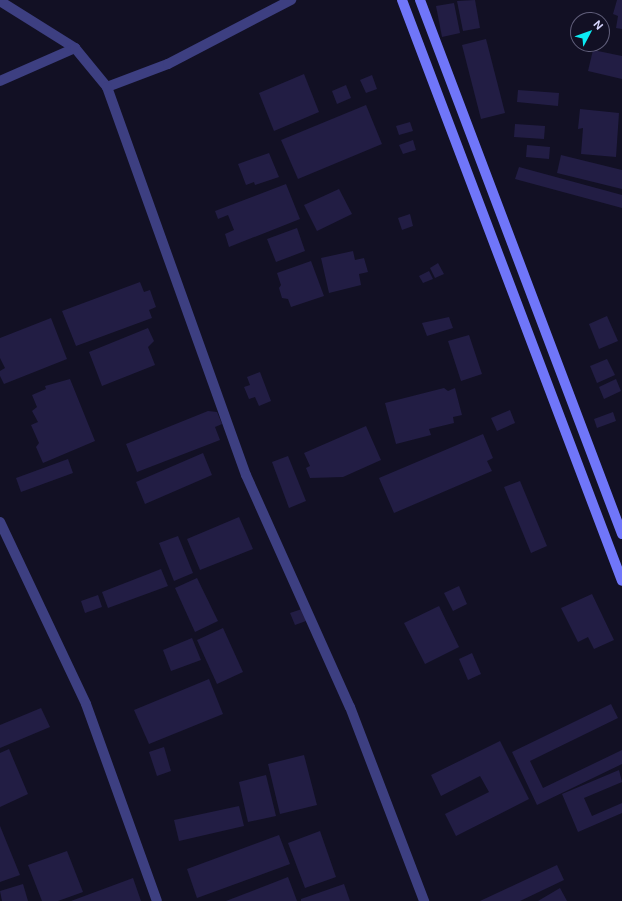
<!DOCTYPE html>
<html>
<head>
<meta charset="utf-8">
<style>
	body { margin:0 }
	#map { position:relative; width:622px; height:901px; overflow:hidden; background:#121024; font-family:"DM Sans",sans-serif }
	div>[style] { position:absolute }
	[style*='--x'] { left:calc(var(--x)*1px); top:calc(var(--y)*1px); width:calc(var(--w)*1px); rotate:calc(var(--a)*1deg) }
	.building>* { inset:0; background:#221d44 }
	.minor>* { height:10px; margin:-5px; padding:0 5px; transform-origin:5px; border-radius:5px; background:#3d3f81 }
	.secondary>* { height:10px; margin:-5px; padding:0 5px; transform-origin:5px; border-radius:5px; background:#7076f9 }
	span { translate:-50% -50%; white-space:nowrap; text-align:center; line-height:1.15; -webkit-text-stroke:3px #121024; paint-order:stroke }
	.north { position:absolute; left:570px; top:12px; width:40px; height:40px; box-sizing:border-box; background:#121024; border:1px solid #615f7b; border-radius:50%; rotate:49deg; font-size:11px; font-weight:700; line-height:16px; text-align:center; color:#d7d5fd }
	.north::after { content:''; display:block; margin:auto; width:14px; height:18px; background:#0bebf3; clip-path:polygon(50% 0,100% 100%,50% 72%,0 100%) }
</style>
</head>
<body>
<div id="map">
	<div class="building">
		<div style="clip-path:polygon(475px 0,480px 28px,463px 31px,457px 1px)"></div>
		<div style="clip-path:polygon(617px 0,622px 0,622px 29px,616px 28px,618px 16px,613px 14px)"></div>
		<div style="clip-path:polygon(454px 3px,460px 33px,442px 37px,436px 6px)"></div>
		<div style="clip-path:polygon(486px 39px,505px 113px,481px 119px,462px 45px)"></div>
		<div style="clip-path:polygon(593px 50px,622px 56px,622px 79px,588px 71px)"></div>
		<div style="clip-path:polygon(304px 74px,319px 112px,274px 131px,259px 93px)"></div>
		<div style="clip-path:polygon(372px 75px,377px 89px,366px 93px,360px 80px)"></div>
		<div style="clip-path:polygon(346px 85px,351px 98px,337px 104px,332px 91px)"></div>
		<div style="clip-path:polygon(518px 90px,559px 93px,558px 106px,517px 102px)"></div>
		<div style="clip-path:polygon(366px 105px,382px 144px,298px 179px,281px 140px)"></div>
		<div style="clip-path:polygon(580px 109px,619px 113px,616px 157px,581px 154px,583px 128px,578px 129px)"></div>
		<div style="clip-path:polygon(410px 122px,413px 131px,399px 135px,396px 126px)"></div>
		<div style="clip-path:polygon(515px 124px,545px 126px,544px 139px,514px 137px)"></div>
		<div style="clip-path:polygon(413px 140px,416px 150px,403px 154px,399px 145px)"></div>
		<div style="clip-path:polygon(527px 145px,550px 147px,549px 159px,526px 157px)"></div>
		<div style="clip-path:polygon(269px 153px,279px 177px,255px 185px,254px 182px,246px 185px,238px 164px)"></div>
		<div style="clip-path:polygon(561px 155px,622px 170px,622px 189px,557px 173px)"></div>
		<div style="clip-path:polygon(519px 167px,622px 195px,622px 208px,515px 179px)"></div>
		<div style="clip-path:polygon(286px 184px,300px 219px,229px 247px,225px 234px,234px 230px,228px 215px,218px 219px,215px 211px)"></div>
		<div style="clip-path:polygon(339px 189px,352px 214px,317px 231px,304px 205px)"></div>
		<div style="clip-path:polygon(410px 214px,413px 226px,402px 230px,398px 218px)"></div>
		<div style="clip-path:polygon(297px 228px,305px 251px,276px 262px,267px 239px)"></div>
		<div style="clip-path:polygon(353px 251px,355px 260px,364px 258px,368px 272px,359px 274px,361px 285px,329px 293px,321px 258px)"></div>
		<div style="clip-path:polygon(311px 261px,324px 296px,291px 307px,288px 299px,282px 298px,279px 288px,281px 285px,277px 273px)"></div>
		<div style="clip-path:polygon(438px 263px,444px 274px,435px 278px,430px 268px)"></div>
		<div style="clip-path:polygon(429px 271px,433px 279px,423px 283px,419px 276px)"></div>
		<div style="clip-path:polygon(140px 282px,144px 292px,150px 290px,156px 307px,149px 310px,152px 318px,76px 346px,62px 311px)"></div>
		<div style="clip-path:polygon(607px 316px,618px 341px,599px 349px,589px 324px)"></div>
		<div style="clip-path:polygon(449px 317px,453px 328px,427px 336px,422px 323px)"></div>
		<div style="clip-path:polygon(51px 318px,67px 359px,4px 384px,0 376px,0 371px,5px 368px,0 358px,0 338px)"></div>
		<div style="clip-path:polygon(148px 328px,154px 341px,148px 347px,155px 365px,102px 386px,89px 352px)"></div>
		<div style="clip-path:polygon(469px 335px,482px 374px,461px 381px,448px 341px)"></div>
		<div style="clip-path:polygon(607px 359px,615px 375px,597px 383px,590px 366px)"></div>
		<div style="clip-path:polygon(260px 372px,271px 401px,259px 406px,255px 397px,249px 399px,244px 387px,250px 385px,247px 377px)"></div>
		<div style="clip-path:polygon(70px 379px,95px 441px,43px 463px,36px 447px,39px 443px,31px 425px,38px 422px,32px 411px,37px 407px,32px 395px,46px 389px,45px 386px)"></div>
		<div style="clip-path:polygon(616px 379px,621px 391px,604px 399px,599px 387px)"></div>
		<div style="clip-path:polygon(444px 388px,448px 391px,455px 388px,462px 415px,453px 417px,454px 423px,429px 429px,431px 435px,396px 444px,385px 403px)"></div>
		<div style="clip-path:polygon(510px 410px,515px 423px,497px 431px,491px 418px)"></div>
		<div style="clip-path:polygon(208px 411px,217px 412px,222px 424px,215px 427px,220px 440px,137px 472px,126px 444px)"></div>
		<div style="clip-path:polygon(613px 412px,616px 421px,597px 428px,594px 419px)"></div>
		<div style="clip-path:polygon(366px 426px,381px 460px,343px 477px,310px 478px,306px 468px,310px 466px,304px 453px)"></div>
		<div style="clip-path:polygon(483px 434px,493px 458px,487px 461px,492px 471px,394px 513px,379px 478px)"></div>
		<div style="clip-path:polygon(203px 453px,212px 475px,145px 504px,136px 482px)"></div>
		<div style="clip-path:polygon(288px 456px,306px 501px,289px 508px,272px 462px)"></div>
		<div style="clip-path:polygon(68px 459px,73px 473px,21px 492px,16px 478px)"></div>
		<div style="clip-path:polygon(520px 481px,547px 546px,531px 553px,504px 487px)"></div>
		<div style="clip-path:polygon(239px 517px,253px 549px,200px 570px,187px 539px)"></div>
		<div style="clip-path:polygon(178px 536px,193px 573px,174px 581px,159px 543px)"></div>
		<div style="clip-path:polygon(161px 569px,168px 586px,108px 608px,102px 592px)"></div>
		<div style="clip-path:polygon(197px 578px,218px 621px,195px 632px,175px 588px)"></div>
		<div style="clip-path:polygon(459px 586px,467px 604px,453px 611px,444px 593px)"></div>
		<div style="clip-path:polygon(592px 594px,614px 640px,594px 649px,588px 637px,578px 642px,561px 608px)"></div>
		<div style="clip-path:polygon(98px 595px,102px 607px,85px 613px,81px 601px)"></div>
		<div style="clip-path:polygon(439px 606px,459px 647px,425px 664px,404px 623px)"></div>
		<div style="clip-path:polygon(302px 609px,306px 621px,295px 625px,290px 613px)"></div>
		<div style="clip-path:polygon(223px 628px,243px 672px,217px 684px,197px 640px)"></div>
		<div style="clip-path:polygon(192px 638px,201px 660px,171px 671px,163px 650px)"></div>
		<div style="clip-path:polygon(472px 653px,481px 674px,468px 680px,459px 659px)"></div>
		<div style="clip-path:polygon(209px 679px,223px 714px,149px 744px,134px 710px)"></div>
		<div style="clip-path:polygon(611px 704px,618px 718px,530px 761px,543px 788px,622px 750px,622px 764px,537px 805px,512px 752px)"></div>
		<div style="clip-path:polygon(41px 708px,50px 727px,0 748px,0 725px)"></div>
		<div style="clip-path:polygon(500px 741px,529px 799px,456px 836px,445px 814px,489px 792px,480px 776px,441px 796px,431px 775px)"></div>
		<div style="clip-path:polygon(164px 747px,171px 771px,157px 776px,149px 752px)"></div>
		<div style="clip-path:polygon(9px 749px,28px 794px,0 807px,0 753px)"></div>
		<div style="clip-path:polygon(304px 755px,317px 805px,280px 814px,268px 764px)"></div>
		<div style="clip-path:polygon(619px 770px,622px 782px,584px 798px,592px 816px,622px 803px,622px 813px,578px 832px,562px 794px)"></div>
		<div style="clip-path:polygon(266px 775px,276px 816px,248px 822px,239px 782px)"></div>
		<div style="clip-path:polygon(239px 806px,244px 826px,179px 841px,174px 820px)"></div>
		<div style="clip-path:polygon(0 826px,20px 875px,0 882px)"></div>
		<div style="clip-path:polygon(320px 831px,336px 877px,305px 888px,288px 843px)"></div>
		<div style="clip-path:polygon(279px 835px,290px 864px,197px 898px,187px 869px)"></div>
		<div style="clip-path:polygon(67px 851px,83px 892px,58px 901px,42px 901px,28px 865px)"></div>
		<div style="clip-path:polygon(557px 865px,564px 880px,520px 901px,480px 901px)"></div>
		<div style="clip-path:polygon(288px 877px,297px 901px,226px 901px)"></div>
		<div style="clip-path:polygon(133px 878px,141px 901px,71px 901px)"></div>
		<div style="clip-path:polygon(23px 884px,28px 901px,2px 901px,0 891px)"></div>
		<div style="clip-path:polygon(344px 884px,350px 901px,301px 901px,301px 899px)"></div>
		<div style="clip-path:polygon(560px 888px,567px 901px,538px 901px)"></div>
	</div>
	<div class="minor">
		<div style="--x:0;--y:1;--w:89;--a:32.1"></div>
		<div style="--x:0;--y:81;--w:82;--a:-23.7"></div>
		<div style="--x:75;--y:48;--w:50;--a:50.6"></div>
		<div style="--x:107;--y:87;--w:65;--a:-20.7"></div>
		<div style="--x:168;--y:64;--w:139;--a:-27.5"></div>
		<div style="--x:107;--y:87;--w:412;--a:70.3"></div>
		<div style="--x:246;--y:475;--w:254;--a:65.9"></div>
		<div style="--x:350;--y:707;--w:208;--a:69.1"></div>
		<div style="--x:0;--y:522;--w:201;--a:64.7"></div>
		<div style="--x:86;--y:704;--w:209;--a:70.2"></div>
	</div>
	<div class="secondary">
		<div style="--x:402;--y:0;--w:621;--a:69.26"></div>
		<div style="--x:420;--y:0;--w:571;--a:69.28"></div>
	</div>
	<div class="north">N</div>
</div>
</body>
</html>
